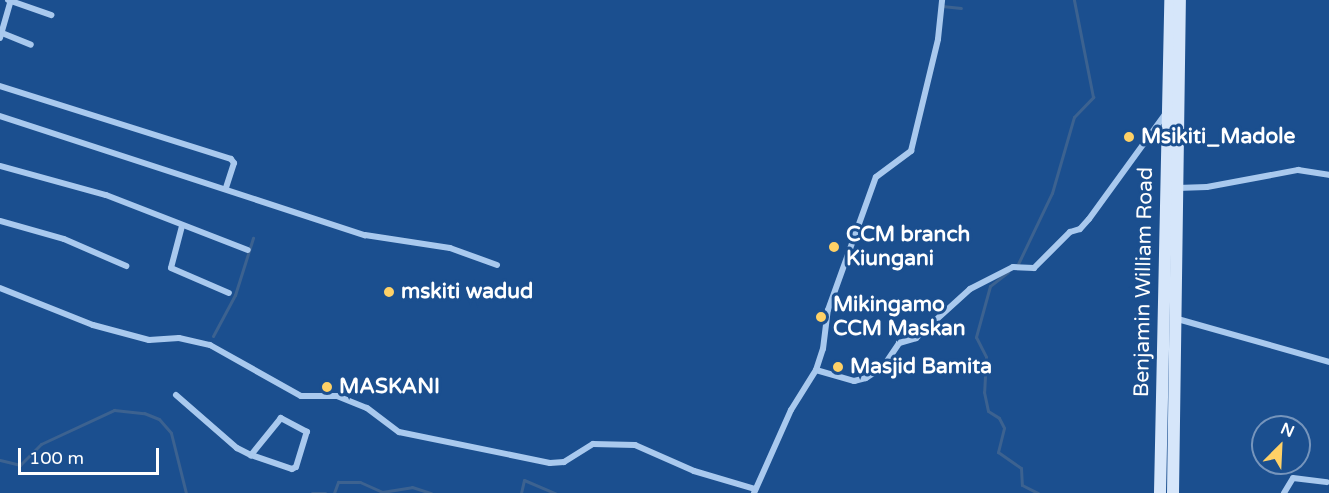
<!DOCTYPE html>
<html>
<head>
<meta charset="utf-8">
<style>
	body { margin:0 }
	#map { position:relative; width:1329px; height:493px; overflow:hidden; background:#1b4f8f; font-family:"Varela Round",sans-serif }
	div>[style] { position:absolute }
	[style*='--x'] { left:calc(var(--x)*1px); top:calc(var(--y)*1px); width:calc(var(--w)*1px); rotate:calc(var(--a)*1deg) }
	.stream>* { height:3px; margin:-1.5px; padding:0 1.5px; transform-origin:1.5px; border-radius:1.5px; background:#3c6290 }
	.street>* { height:6px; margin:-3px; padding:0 3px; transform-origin:3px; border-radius:3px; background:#a9c9ee }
	.secondary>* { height:12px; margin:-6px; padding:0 6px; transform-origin:6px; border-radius:6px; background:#d6e6fa }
	.dots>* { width:16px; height:16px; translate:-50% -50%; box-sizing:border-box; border:3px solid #1b4f8f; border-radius:50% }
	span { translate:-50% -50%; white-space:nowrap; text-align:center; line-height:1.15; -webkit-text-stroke:6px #1b4f8f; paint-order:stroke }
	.poi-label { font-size:21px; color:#fff; font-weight:700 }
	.left { translate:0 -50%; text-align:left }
	.street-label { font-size:21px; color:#fff }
	.north { position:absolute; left:1251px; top:415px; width:60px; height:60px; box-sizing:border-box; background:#1b4f8f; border:2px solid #7695bc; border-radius:50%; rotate:24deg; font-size:16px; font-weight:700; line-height:24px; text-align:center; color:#fff }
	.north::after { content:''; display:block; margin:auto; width:21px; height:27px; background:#ffd166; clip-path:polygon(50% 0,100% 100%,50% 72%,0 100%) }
	.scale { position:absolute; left:18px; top:448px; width:141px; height:27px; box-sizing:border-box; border:3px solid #fff; border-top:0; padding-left:8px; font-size:18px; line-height:21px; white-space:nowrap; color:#fff; -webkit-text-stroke:4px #1b4f8f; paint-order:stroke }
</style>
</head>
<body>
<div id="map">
	<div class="stream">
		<div style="--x:942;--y:6;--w:19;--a:6"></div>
		<div style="--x:1017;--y:266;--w:81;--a:-64.4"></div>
		<div style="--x:1052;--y:193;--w:79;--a:-73.9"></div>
		<div style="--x:1074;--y:117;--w:28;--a:-46"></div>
		<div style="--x:1093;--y:97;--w:99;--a:-101.1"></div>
		<div style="--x:1008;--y:272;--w:23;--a:142"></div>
		<div style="--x:990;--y:286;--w:53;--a:105.4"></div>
		<div style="--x:976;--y:337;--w:22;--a:63"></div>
		<div style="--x:986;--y:357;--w:35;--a:93"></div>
		<div style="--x:984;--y:392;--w:19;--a:78"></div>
		<div style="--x:988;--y:411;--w:13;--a:32"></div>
		<div style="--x:999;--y:418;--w:11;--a:63"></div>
		<div style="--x:1004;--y:428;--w:25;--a:104"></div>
		<div style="--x:998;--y:452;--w:28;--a:35"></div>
		<div style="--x:1021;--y:468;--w:17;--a:87"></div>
		<div style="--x:1022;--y:485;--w:18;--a:27"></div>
		<div style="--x:213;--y:336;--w:47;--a:-61.8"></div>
		<div style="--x:235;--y:295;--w:60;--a:-72.5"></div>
		<div style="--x:0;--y:460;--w:21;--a:14"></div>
		<div style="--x:20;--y:465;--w:30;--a:-45"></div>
		<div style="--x:41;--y:444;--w:81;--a:-25"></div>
		<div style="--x:114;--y:410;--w:30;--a:6"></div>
		<div style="--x:144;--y:413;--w:16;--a:22"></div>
		<div style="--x:159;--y:419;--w:18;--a:49"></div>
		<div style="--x:171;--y:433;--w:62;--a:76"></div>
		<div style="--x:312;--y:493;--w:13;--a:0"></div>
		<div style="--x:334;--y:493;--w:12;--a:-70"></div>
		<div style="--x:338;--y:482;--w:22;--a:0"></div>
		<div style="--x:360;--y:482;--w:24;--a:24"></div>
		<div style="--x:382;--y:492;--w:30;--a:-9"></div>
		<div style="--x:412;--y:487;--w:20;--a:18"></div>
		<div style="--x:521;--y:493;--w:13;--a:-77"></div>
		<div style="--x:524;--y:480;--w:34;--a:23"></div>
	</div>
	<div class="street">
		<div style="--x:8;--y:0;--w:46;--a:19.2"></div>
		<div style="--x:2;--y:33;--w:31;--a:22"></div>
		<div style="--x:0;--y:38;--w:40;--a:-74"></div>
		<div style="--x:0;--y:86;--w:242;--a:17.5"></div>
		<div style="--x:231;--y:159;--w:5;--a:53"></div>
		<div style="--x:234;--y:163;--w:26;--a:108"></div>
		<div style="--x:0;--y:116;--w:384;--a:18.1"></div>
		<div style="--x:365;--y:235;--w:86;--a:8.7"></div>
		<div style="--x:450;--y:248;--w:50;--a:19.9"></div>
		<div style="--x:0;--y:166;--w:110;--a:15.3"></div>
		<div style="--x:106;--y:195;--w:152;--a:21.2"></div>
		<div style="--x:1177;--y:188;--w:30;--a:-2"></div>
		<div style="--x:1207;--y:187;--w:93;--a:-10.6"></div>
		<div style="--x:1298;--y:170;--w:31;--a:9"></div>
		<div style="--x:0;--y:221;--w:66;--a:15.7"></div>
		<div style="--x:64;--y:239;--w:68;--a:23.5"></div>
		<div style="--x:182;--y:226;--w:43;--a:104.7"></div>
		<div style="--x:171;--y:268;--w:63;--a:23.3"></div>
		<div style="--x:0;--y:288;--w:100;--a:21.7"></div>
		<div style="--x:93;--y:325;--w:58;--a:15"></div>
		<div style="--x:149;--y:340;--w:30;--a:-4"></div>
		<div style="--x:179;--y:338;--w:32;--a:13"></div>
		<div style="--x:210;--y:345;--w:104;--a:29.3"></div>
		<div style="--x:301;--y:396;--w:36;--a:0"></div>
		<div style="--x:337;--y:396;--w:32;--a:22"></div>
		<div style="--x:367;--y:408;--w:40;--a:37"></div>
		<div style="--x:399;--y:432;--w:154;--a:11.6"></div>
		<div style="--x:550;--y:463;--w:14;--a:-4"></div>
		<div style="--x:564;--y:462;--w:34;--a:-32"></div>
		<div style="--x:593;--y:444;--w:42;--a:1.4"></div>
		<div style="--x:635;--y:445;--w:64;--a:23.8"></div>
		<div style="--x:694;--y:471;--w:64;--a:16.4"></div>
		<div style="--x:1174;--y:318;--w:161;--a:15.8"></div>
		<div style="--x:816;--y:370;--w:40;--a:16"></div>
		<div style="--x:854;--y:381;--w:12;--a:-14"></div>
		<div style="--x:866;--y:378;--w:20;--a:-33"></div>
		<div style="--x:883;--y:367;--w:29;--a:-56"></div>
		<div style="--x:899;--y:343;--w:18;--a:-16"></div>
		<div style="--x:916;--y:338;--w:73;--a:-42.2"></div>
		<div style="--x:970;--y:289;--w:48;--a:-27.1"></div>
		<div style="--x:1013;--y:267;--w:21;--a:3"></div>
		<div style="--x:1034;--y:268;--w:51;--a:-45"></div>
		<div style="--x:1070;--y:232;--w:10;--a:-17"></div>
		<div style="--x:1080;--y:229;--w:13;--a:-48"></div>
		<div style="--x:1089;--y:219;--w:131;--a:-54"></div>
		<div style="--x:176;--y:395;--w:81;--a:41"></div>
		<div style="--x:237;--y:448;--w:16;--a:27"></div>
		<div style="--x:251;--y:455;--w:43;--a:18.9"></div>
		<div style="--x:292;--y:469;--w:4;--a:-27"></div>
		<div style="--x:296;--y:467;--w:37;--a:-73"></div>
		<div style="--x:307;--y:432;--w:30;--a:-152"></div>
		<div style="--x:281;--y:418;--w:48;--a:129"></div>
		<div style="--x:754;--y:493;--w:91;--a:-66"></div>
		<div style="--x:791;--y:410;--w:47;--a:-58"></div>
		<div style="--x:816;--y:370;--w:22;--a:-72"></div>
		<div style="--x:823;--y:349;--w:39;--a:-83"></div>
		<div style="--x:828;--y:310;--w:141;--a:-70.2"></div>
		<div style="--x:876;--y:177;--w:44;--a:-36.6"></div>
		<div style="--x:911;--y:151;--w:115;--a:-76.4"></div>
		<div style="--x:938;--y:39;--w:39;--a:-84"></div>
		<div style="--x:1284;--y:493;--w:17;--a:-59"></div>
		<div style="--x:1293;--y:478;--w:34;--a:7"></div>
	</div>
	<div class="secondary">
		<div style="--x:1160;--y:493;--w:493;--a:-88.8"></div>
		<div style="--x:1173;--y:493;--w:493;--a:-89.2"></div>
	</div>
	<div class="dots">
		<div style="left:1129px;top:137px;background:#ffd166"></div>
		<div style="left:834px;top:247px;background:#ffd166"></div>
		<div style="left:389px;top:292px;background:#ffd166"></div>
		<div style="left:821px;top:317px;background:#ffd166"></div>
		<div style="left:838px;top:367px;background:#ffd166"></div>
		<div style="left:327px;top:387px;background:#ffd166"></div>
	</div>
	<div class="poi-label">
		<span class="left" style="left:1141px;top:137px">Msikiti_Madole</span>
		<span class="left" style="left:846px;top:247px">CCM branch<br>Kiungani</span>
		<span class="left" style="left:401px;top:292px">mskiti wadud</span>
		<span class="left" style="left:833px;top:317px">Mikingamo<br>CCM Maskan</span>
		<span class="left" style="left:850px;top:367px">Masjid Bamita</span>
		<span class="left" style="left:339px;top:387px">MASKANI</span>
	</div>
	<div class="street-label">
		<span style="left:1144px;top:282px;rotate:-89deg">Benjamin William Road</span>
	</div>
	<div class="north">N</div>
	<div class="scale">100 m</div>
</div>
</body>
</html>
